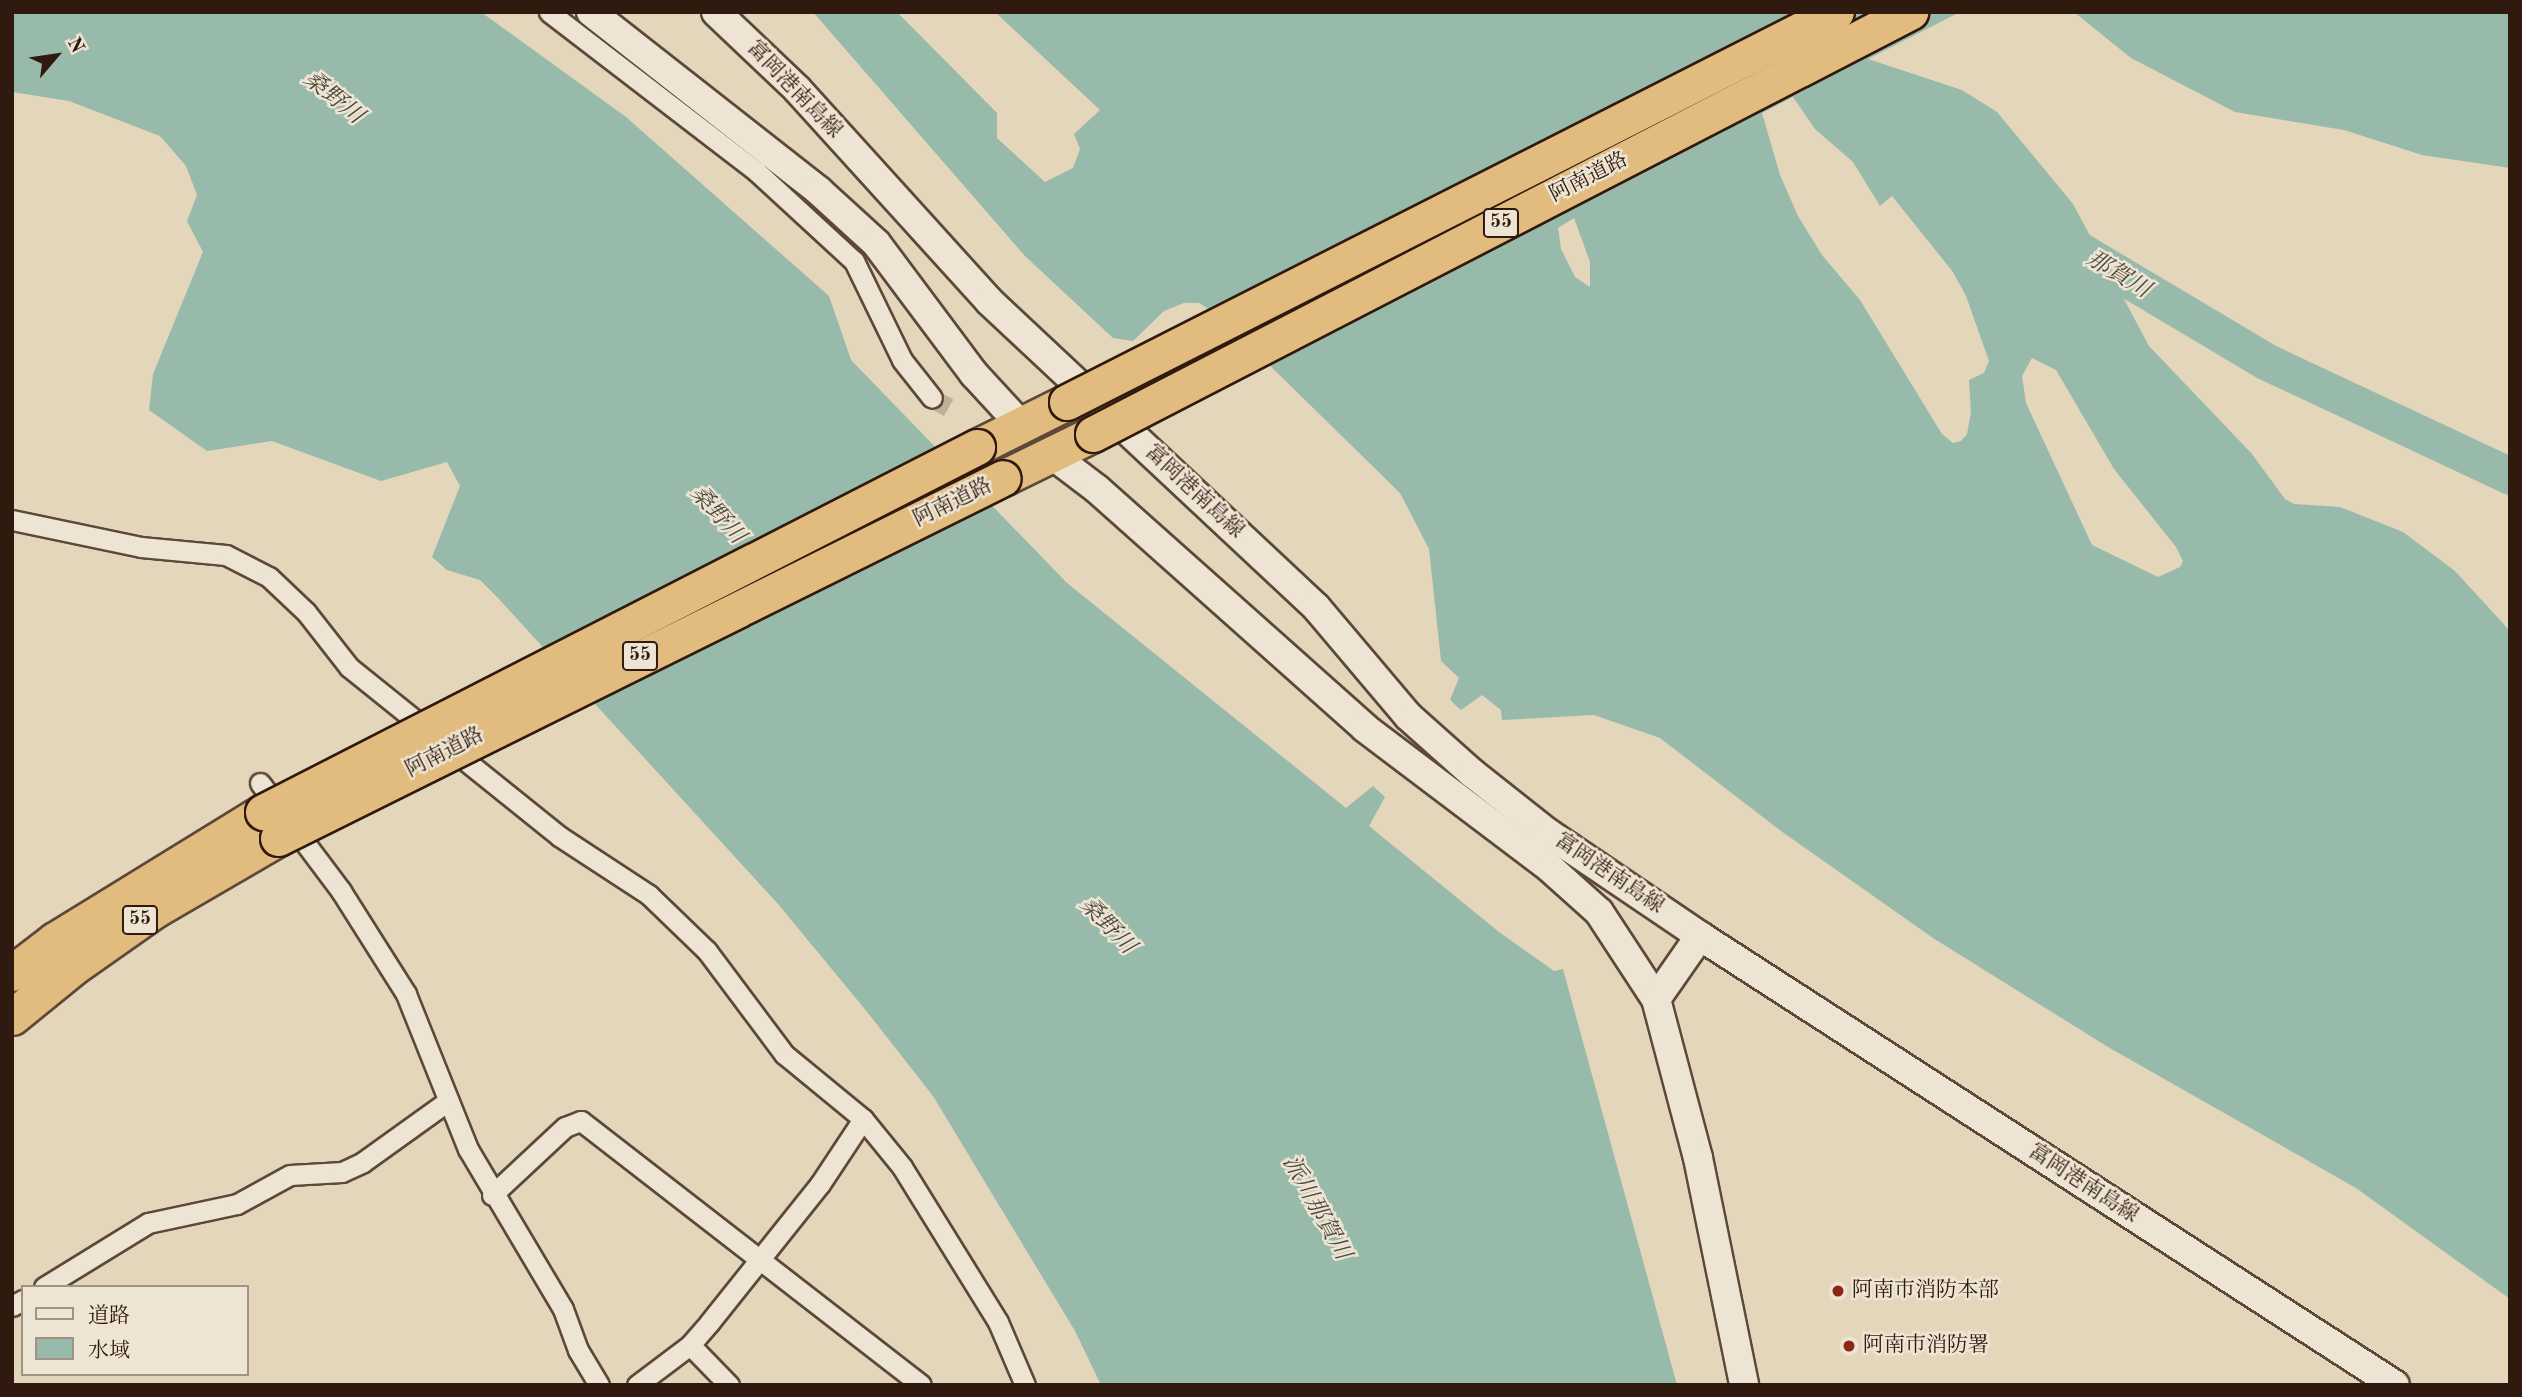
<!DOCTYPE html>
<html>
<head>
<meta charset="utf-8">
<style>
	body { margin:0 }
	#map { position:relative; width:2522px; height:1397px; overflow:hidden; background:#e3d6bb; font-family:"Old Standard TT","Noto Serif JP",serif }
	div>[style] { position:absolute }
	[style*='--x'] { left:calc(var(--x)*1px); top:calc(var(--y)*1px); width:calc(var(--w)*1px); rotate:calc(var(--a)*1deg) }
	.water>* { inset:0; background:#97baaa }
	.river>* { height:37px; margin:-18.5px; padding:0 18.5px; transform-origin:18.5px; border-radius:18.5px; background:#97baaa }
	.street-tunnel>* { height:19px; margin-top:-9.5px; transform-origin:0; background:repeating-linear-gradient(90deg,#bfb098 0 19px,transparent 0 29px) }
	.roads { filter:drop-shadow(2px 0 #5d4839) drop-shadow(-2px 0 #5d4839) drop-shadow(0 2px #5d4839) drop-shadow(0 -2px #5d4839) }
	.street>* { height:19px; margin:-9.5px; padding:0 9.5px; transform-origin:9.5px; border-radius:9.5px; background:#ede4d3 }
	.secondary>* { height:28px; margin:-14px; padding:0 14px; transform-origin:14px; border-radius:14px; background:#ede4d3 }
	.highway>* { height:35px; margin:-17.5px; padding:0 17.5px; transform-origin:17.5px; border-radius:17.5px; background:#e2bb7e }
	.bridges { filter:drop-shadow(2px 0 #30190e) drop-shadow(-2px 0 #30190e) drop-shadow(0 2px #30190e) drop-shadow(0 -2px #30190e) }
	.highway-bridge>* { height:35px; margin:-17.5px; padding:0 17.5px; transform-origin:17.5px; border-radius:17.5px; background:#e2bb7e }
	.dots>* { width:19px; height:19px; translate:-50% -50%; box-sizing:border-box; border:4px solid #ede4d3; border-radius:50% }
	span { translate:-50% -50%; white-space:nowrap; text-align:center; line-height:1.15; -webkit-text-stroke:5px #ede4d3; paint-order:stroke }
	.shield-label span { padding:2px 5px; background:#ede4d3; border:2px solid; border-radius:5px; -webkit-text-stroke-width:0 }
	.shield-label { font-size:19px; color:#30190e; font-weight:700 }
	.street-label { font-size:21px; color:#30190e }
	.poi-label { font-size:21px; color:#30190e }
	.left { translate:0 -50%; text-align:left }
	.water-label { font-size:23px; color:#4f493d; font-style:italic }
	.frame { position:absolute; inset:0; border:14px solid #30190e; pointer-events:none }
	.legend { position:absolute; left:21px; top:1285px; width:228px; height:91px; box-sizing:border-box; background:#ede4d3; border:2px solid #a19384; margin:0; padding:9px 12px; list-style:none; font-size:21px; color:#30190e }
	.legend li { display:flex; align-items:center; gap:14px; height:35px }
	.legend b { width:35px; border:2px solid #a19384 }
	.north { position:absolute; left:21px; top:21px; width:70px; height:70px; -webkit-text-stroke:5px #ede4d3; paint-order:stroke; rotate:61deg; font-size:19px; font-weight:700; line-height:28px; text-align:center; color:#30190e }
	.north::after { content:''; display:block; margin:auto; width:24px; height:32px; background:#30190e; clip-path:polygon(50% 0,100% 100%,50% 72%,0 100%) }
</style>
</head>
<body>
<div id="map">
	<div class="water">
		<div style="clip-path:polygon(12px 12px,481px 12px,626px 117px,829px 296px,851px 360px,1067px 583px,1346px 808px,1373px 786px,1385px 797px,1369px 826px,1499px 932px,1554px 971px,1563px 969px,1677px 1385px,1101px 1385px,1075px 1331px,933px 1096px,868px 1013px,778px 904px,498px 598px,480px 580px,447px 570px,432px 557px,460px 486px,447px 462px,381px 481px,272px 441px,207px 451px,149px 410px,153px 374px,203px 252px,187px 221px,197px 195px,186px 166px,160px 136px,69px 101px,12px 92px)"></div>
		<div style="clip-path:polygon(evenodd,813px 12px,897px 12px,997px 113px,997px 138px,1045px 182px,1073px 168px,1080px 149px,1074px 134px,1100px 110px,995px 12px,1960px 12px,1868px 59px,1962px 90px,1997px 112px,2073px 204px,2149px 346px,2252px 454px,2285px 499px,2294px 504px,2340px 507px,2403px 532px,2455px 571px,2510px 631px,2510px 1299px,2356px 1188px,2108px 1047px,1933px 938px,1781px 831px,1660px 738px,1594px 715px,1502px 720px,1501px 710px,1482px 695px,1461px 710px,1450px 700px,1459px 678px,1441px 661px,1429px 549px,1400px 493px,1217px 314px,1199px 303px,1184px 303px,1164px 311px,1133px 341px,1113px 338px,1025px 256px,813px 12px,1793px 97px,1815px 129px,1853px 162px,1880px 206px,1892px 196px,1953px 272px,1966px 296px,1989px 361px,1984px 373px,1969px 380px,1971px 412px,1967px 434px,1961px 441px,1953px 443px,1942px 434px,1860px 300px,1822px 255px,1798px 216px,1780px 175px,1762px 113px,1793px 97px,813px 12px,1574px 218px,1590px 262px,1590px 287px,1575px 277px,1561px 249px,1558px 228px,1574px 218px,813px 12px,2032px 358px,2056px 370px,2114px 469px,2176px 547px,2183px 561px,2180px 567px,2158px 577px,2092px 545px,2026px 403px,2022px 376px,2032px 358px)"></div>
		<div style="clip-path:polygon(2074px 12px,2510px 12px,2510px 168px,2422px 155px,2344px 130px,2235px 112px,2131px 58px)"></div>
	</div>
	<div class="river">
		<div style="--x:2069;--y:244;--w:228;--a:30.8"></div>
		<div style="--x:2265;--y:361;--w:271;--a:25.1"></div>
	</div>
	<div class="street-tunnel">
		<div style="--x:932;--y:398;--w:23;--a:29"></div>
	</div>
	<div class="roads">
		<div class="street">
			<div style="--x:549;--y:12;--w:261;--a:37.5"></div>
			<div style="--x:756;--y:171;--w:133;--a:42.6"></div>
			<div style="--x:854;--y:261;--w:110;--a:64.1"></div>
			<div style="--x:902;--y:360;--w:48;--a:51.7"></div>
			<div style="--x:12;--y:520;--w:132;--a:11.8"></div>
			<div style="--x:141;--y:547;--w:85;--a:5.4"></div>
			<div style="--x:226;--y:555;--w:48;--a:27.1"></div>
			<div style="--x:269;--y:577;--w:51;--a:43.4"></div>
			<div style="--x:306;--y:612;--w:70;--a:52"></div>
			<div style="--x:349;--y:667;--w:270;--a:38.8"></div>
			<div style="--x:559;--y:836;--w:108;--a:33.2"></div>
			<div style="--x:649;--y:895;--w:81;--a:44"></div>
			<div style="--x:707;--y:951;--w:129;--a:53.2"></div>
			<div style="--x:784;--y:1054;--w:102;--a:39.4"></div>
			<div style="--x:863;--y:1119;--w:62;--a:50.9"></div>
			<div style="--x:902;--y:1167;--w:182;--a:58.2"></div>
			<div style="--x:998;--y:1322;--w:69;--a:66.8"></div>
			<div style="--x:260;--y:783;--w:135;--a:53.1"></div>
			<div style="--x:341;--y:891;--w:122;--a:57.7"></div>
			<div style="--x:406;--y:994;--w:167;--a:68.2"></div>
			<div style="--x:468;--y:1149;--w:186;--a:59.3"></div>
			<div style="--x:563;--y:1309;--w:44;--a:69.9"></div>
			<div style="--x:578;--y:1350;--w:41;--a:59"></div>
			<div style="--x:492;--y:1195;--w:100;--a:-43"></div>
			<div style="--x:565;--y:1127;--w:17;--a:-21"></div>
			<div style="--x:581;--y:1121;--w:430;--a:37.8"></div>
			<div style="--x:44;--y:1287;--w:122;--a:-31.6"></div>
			<div style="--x:148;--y:1223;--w:91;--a:-12.1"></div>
			<div style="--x:237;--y:1204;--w:60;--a:-28.7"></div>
			<div style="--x:290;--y:1175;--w:52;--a:-3.3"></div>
			<div style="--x:342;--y:1172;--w:23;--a:-25"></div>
			<div style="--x:363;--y:1162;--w:105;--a:-35.7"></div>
			<div style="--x:12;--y:1306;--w:13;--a:-29"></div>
			<div style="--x:690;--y:1345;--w:56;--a:45.7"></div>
			<div style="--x:637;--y:1385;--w:66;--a:-37"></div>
			<div style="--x:690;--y:1345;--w:29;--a:-49"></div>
			<div style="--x:709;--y:1323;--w:178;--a:-51.4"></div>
			<div style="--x:820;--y:1184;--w:78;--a:-56.5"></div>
		</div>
		<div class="secondary">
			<div style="--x:591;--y:12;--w:290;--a:38.1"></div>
			<div style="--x:819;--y:191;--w:77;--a:42.4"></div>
			<div style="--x:876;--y:243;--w:164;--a:53.2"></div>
			<div style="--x:974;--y:374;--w:69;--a:47.3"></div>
			<div style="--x:716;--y:12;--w:112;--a:43.5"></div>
			<div style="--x:797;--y:89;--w:286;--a:47.8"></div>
			<div style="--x:989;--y:301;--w:448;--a:43.1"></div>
			<div style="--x:1316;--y:607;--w:143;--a:49.8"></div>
			<div style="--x:1408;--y:716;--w:86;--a:41.7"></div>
			<div style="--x:1472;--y:773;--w:97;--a:38.3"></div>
			<div style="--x:1548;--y:833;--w:184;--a:34.1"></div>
			<div style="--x:1700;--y:936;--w:827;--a:32.86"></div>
			<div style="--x:1051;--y:454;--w:58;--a:37.3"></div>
			<div style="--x:1097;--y:489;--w:359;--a:41.7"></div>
			<div style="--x:1365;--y:728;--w:232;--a:37.1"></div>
			<div style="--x:1550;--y:868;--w:66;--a:41.9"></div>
			<div style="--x:1599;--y:912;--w:104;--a:56.8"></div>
			<div style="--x:1656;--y:999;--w:164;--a:75.2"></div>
			<div style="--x:1698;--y:1158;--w:232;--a:78.5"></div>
			<div style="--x:1656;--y:999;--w:77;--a:-55.1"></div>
		</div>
		<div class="highway">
			<div style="--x:977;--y:447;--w:101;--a:-26.6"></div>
			<div style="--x:1003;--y:478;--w:100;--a:-26.1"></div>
			<div style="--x:12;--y:973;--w:54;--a:-37.5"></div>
			<div style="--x:55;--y:940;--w:244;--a:-31.6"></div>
			<div style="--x:12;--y:1017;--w:77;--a:-39.2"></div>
			<div style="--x:72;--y:968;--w:103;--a:-35.1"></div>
			<div style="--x:156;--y:909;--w:141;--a:-30.2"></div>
		</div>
	</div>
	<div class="bridges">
		<div class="highway-bridge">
			<div style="--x:1067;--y:402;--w:862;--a:-26.89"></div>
			<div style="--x:1093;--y:434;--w:920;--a:-27.32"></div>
			<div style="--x:263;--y:812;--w:802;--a:-27.08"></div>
			<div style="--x:278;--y:838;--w:809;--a:-26.41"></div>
		</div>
	</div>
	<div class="dots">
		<div style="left:1838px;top:1291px;background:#8f2418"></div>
		<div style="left:1849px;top:1346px;background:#8f2418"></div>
	</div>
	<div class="shield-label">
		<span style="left:1501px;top:223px">55</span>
		<span style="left:640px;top:656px">55</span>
		<span style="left:140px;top:920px">55</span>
	</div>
	<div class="street-label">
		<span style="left:794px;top:90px;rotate:46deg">富岡港南島線</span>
		<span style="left:1589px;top:178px;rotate:-27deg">阿南道路</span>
		<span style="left:1194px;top:492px;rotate:43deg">富岡港南島線</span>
		<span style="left:953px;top:503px;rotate:-26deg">阿南道路</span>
		<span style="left:445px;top:753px;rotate:-27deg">阿南道路</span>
		<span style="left:1609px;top:874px;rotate:34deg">富岡港南島線</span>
		<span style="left:2083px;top:1184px;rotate:33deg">富岡港南島線</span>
	</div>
	<div class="poi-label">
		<span class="left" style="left:1852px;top:1291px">阿南市消防本部</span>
		<span class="left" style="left:1863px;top:1346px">阿南市消防署</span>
	</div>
	<div class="water-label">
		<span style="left:333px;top:98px;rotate:39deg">桑野川</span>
		<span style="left:2118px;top:275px;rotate:31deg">那賀川</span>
		<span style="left:717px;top:515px;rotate:48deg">桑野川</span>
		<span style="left:1107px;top:926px;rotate:46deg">桑野川</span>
		<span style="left:1316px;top:1208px;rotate:61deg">派川那賀川</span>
	</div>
	<div class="frame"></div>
	<ul class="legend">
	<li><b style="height:9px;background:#ede4d3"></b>道路</li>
	<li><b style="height:19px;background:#97baaa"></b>水域</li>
	</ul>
	<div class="north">N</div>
</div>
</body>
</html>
